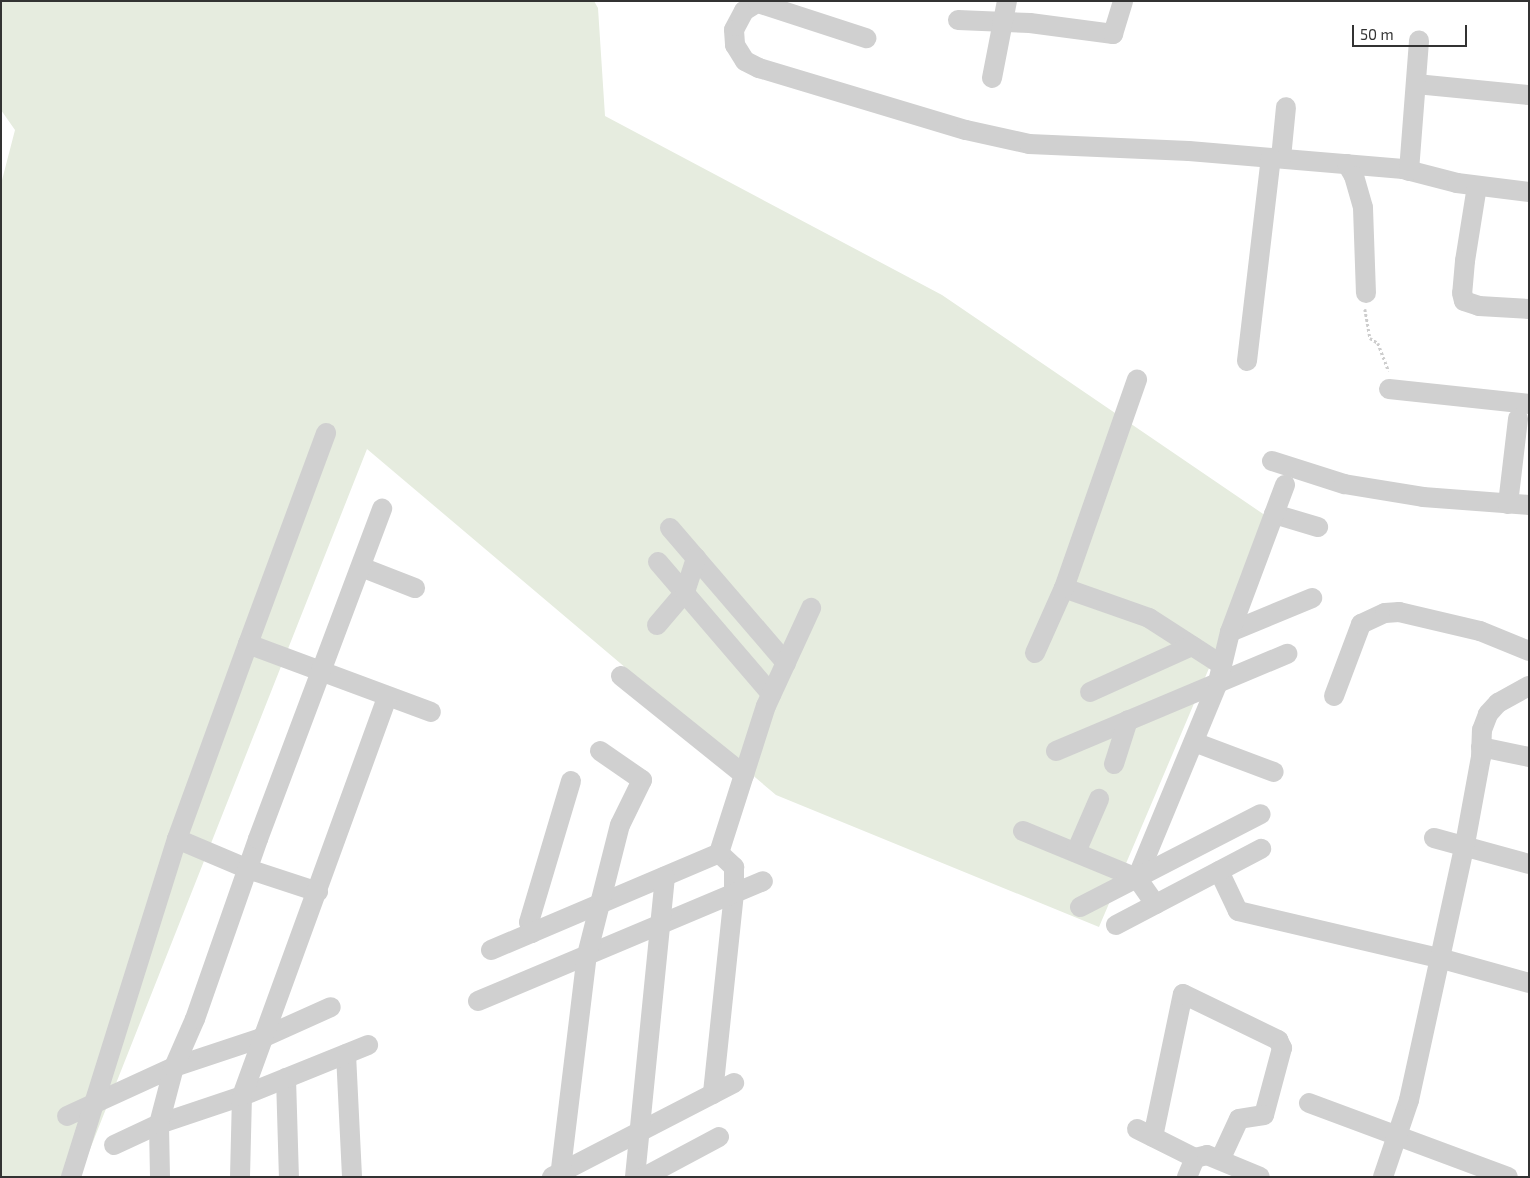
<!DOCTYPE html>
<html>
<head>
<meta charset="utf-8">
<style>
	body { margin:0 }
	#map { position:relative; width:1530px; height:1178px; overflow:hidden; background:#fff; font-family:"Exo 2",sans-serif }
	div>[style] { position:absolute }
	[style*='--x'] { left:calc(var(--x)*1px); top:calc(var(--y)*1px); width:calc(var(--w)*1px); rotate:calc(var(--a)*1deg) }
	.green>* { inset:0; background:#e6ecdf }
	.path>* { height:2.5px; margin-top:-1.25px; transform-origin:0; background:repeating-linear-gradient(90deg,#cdcdcd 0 2.5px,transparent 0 5px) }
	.minor>* { height:20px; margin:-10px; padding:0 10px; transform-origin:10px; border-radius:10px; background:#d0d0d0 }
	span { translate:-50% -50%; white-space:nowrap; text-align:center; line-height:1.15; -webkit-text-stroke:5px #fff; paint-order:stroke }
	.frame { position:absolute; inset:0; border:2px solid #333; pointer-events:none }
	.scale { position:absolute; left:1352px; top:25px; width:115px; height:22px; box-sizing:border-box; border:2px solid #333; border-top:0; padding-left:6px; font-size:15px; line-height:18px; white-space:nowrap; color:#333; -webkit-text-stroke:4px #fff; paint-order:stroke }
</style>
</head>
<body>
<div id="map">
	<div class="green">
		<div style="clip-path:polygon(1px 1px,594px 1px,598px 8px,605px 116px,942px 295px,1272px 520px,1099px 927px,776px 795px,367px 449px,79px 1177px,1px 1177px,1px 184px,15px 130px,1px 110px)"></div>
	</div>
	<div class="path">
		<div style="--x:1365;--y:309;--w:29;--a:80"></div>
		<div style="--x:1370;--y:338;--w:9;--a:32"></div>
		<div style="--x:1378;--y:343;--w:30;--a:69"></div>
	</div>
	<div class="minor">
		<div style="--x:760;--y:1;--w:19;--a:148"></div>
		<div style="--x:744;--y:11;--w:21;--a:118"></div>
		<div style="--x:734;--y:30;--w:15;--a:86"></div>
		<div style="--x:735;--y:45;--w:19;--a:58"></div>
		<div style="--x:745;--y:61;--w:16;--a:27"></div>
		<div style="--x:759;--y:68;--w:216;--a:16.7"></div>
		<div style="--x:966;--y:130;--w:65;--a:12.5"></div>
		<div style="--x:1029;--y:144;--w:160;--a:2.5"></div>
		<div style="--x:1189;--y:151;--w:215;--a:4.8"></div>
		<div style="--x:1403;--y:169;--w:56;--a:14.5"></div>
		<div style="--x:1457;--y:183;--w:73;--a:7.1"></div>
		<div style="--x:758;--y:3;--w:114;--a:18"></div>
		<div style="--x:958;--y:20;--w:72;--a:2.4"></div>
		<div style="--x:1030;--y:23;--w:84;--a:7.5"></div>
		<div style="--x:1113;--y:34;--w:34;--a:-73"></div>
		<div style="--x:992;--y:78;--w:78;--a:-79"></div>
		<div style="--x:1416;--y:84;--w:114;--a:5.6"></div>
		<div style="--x:1281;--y:158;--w:51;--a:-84.4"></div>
		<div style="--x:1347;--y:164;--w:14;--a:60"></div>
		<div style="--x:1354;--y:176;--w:33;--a:74"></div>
		<div style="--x:1363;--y:208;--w:85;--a:88"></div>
		<div style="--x:1409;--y:171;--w:131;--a:-85.6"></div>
		<div style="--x:1477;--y:186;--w:76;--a:99.1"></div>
		<div style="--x:1465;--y:261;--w:32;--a:95"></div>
		<div style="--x:1462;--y:293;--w:8;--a:76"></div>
		<div style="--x:1464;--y:301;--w:16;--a:18"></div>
		<div style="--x:1479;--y:306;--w:50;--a:3.4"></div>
		<div style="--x:1247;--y:361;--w:204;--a:-83.3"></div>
		<div style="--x:1389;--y:389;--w:141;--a:6.1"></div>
		<div style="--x:1272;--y:461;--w:76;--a:17.7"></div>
		<div style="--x:1344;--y:484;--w:80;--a:9.3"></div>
		<div style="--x:1423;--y:497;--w:106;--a:4.3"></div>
		<div style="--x:1508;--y:504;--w:86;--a:-83.3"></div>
		<div style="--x:1274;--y:514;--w:46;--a:16.5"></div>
		<div style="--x:670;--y:528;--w:178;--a:49.3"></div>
		<div style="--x:658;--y:562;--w:174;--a:49.4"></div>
		<div style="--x:361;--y:567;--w:58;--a:21.3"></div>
		<div style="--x:1064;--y:588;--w:90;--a:19.4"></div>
		<div style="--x:1149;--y:618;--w:87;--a:32.8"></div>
		<div style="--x:657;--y:625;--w:43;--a:-49.7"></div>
		<div style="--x:685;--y:592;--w:36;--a:-72"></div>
		<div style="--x:1230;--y:632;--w:89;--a:-22.5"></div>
		<div style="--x:248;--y:644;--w:225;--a:-69.7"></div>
		<div style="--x:1035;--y:653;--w:71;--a:-66"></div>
		<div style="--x:1064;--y:588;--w:221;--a:-70.7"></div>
		<div style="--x:621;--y:676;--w:158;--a:38.8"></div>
		<div style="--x:1090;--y:692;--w:112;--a:-24.3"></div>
		<div style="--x:1334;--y:696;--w:77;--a:-69.4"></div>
		<div style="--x:1361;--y:624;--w:26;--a:-25"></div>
		<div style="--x:1385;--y:613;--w:14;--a:-4"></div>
		<div style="--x:1399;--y:612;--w:83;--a:13.2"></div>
		<div style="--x:1480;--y:631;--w:53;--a:22.2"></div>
		<div style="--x:1194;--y:742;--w:85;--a:20.6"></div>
		<div style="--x:1481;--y:747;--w:49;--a:11.8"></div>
		<div style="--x:1056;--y:751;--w:251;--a:-22.8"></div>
		<div style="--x:1114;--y:764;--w:46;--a:-72.3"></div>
		<div style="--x:1023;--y:831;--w:123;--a:22.4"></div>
		<div style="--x:1137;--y:878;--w:32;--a:55"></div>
		<div style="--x:1434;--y:838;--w:98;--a:15.3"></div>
		<div style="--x:1076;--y:852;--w:58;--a:-66.5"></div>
		<div style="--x:719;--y:853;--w:154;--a:-72.3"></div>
		<div style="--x:766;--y:706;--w:108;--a:-65.3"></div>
		<div style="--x:1219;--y:871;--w:44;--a:64.6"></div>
		<div style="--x:1238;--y:911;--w:206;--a:13.2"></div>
		<div style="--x:1439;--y:958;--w:93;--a:15.5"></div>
		<div style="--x:1137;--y:878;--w:212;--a:-67.5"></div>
		<div style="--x:1218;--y:682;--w:51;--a:-76.5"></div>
		<div style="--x:1230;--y:632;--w:157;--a:-69.5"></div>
		<div style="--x:318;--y:892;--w:74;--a:-161.8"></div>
		<div style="--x:248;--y:869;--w:77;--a:-157.1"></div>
		<div style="--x:177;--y:839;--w:208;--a:-70"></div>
		<div style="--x:248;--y:644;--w:195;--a:20.4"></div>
		<div style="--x:1080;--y:907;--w:203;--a:-27.2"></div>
		<div style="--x:1116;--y:925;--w:164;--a:-27.7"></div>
		<div style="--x:532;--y:933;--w:11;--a:-105"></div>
		<div style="--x:529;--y:922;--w:147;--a:-73.4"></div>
		<div style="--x:491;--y:950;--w:248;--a:-23"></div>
		<div style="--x:719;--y:853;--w:21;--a:43"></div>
		<div style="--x:734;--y:867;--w:26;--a:90"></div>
		<div style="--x:734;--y:893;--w:202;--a:96"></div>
		<div style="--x:478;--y:1001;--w:309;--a:-22.8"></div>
		<div style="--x:346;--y:1054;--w:123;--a:87.2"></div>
		<div style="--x:286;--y:1078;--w:99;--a:88.3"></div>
		<div style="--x:1309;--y:1103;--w:212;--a:20.4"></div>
		<div style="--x:67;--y:1116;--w:118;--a:-24.6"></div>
		<div style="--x:174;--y:1067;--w:95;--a:-18.4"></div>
		<div style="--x:264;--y:1037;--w:73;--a:-24.1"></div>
		<div style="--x:1137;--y:1129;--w:65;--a:26.6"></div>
		<div style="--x:1153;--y:1137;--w:146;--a:-78.2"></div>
		<div style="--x:1183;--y:994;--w:106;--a:25.8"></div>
		<div style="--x:1278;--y:1040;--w:9;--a:63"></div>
		<div style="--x:1282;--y:1048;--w:69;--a:105"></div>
		<div style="--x:1264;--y:1115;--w:25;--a:171"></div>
		<div style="--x:1239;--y:1119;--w:43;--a:114.8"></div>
		<div style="--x:114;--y:1145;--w:50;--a:-25"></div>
		<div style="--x:159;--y:1124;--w:88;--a:-18.6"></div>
		<div style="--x:242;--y:1096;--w:136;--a:-22"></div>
		<div style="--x:71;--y:1177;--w:354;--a:-72.6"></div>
		<div style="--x:160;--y:1177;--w:53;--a:-91.1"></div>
		<div style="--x:159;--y:1124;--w:59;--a:-75.3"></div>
		<div style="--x:174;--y:1067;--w:52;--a:-66.4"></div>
		<div style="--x:195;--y:1019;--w:191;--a:-70.7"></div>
		<div style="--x:258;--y:839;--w:353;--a:-69.4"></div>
		<div style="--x:240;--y:1177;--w:81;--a:-88.6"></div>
		<div style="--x:242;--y:1096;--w:425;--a:-70"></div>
		<div style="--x:552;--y:1177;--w:205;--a:-27.3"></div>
		<div style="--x:560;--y:1177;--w:224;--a:-83.1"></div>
		<div style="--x:587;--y:955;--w:134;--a:-75.8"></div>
		<div style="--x:620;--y:825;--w:50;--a:-63.9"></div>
		<div style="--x:642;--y:780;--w:51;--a:-145.4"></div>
		<div style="--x:635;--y:1177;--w:302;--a:-84.3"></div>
		<div style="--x:644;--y:1177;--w:85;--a:-28.1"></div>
		<div style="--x:1187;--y:1177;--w:21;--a:-67"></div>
		<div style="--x:1195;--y:1158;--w:12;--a:-14"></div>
		<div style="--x:1207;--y:1155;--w:57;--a:22.5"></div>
		<div style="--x:1383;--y:1177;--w:81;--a:-71.3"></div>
		<div style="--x:1409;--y:1100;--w:262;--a:-77.7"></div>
		<div style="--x:1465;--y:844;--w:88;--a:-79.6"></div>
		<div style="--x:1481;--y:757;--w:27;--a:-88"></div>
		<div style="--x:1482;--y:730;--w:17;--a:-69"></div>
		<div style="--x:1488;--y:714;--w:15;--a:-48"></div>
		<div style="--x:1498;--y:703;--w:35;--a:-29"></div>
	</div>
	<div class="frame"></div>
	<div class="scale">50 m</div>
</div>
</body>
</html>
